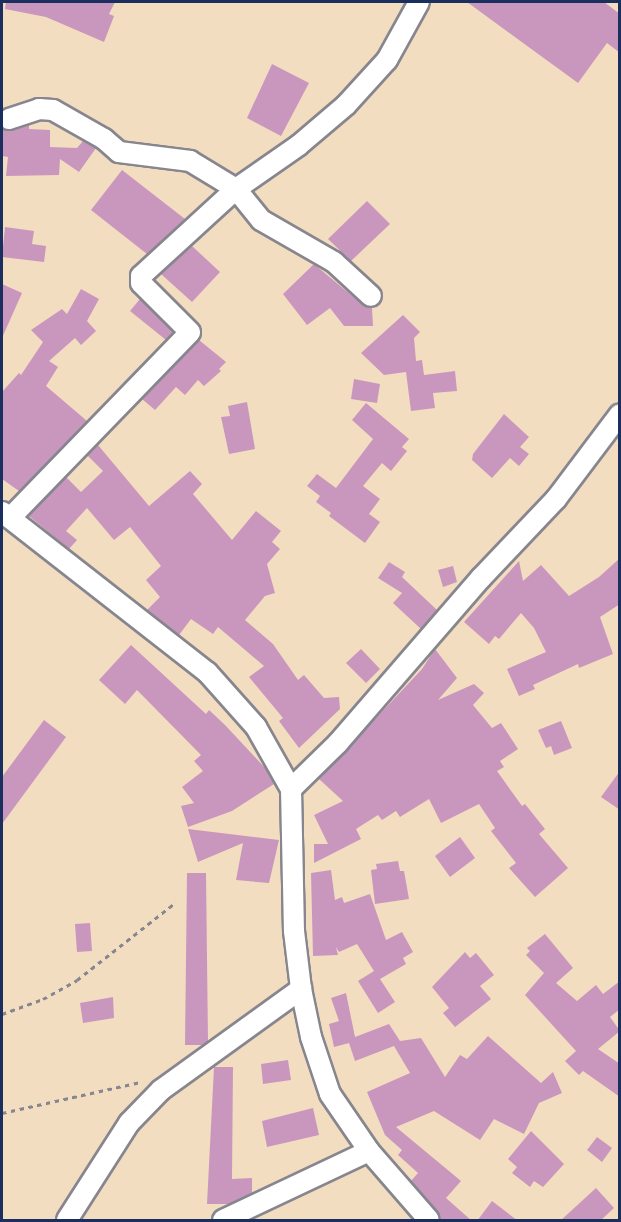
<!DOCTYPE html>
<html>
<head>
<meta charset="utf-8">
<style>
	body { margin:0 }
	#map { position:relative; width:621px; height:1222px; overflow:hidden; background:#f3ddc0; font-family:"Sorts Mill Goudy",serif }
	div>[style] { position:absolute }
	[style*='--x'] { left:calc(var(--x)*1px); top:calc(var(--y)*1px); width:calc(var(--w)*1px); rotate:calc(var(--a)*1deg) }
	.building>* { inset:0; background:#c997bd }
	.path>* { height:3px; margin-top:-1.5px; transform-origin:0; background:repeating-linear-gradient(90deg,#87868f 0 4.5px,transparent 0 9px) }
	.roads { filter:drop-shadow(2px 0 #87868f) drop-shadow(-2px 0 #87868f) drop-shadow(0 2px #87868f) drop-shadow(0 -2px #87868f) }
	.minor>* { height:20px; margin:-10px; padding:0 10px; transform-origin:10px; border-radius:10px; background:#fff }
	span { translate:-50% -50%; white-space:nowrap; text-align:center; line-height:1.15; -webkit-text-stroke:6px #f7f3e8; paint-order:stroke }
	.frame { position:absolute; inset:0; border:3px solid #1b2f5e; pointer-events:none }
</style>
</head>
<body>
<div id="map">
	<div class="building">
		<div style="clip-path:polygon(6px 2px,115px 2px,109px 14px,114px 16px,104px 42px,46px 17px,5px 9px)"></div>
		<div style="clip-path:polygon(467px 2px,604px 2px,620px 14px,620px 53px,607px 43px,578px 83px)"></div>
		<div style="clip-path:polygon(272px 64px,309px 83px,281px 136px,247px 118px)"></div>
		<div style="clip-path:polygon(29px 125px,29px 129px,50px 130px,50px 147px,77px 148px,83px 141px,96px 148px,79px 172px,60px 159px,59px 175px,6px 176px,8px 157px,2px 156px,2px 129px,12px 130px)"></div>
		<div style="clip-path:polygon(122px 170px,185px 219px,147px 254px,91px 210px)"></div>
		<div style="clip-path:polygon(367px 201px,390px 224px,351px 261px,328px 239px)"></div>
		<div style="clip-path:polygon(5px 227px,34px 231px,32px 244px,46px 246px,44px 262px,2px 257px)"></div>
		<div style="clip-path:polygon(192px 246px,220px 272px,192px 302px,161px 274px)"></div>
		<div style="clip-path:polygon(314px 264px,363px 305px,372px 308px,373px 326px,344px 326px,330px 308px,307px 325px,283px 294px)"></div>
		<div style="clip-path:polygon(2px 284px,22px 293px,2px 338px)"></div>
		<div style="clip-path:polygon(81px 289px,99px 299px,87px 321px,96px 331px,81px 345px,75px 338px,49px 361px,58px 367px,46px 386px,87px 421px,13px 498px,19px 491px,2px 479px,2px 392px,19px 373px,21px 375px,43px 342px,31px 330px,62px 309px,67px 314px)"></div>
		<div style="clip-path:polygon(140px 299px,173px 332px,166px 340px,130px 311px)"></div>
		<div style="clip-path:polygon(403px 315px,420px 332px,414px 338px,416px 361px,422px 360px,424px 375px,455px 371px,457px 391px,433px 393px,435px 408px,411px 411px,406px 372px,384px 375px,361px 353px)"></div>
		<div style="clip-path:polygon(199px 340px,226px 362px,219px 369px,221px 371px,204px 386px,198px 380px,185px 395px,176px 387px,155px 410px,142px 399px)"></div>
		<div style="clip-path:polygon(354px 379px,380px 384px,377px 403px,351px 399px)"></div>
		<div style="clip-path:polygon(247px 402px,255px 449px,229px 454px,221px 417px,230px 416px,228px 406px)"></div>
		<div style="clip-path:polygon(366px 403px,409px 439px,402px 447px,407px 451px,391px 471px,382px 463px,363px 486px,380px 499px,369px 514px,380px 522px,365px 543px,329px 516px,331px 513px,316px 502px,320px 496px,307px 486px,317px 474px,336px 488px,373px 439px,352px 420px)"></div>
		<div style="clip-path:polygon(504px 414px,529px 437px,520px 447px,529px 454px,519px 466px,510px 458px,492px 478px,472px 460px,473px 454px)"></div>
		<div style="clip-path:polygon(98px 445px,149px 506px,190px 471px,202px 484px,193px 494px,232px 540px,256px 511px,281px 531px,272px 542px,280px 549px,267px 564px,275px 593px,265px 596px,245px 620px,273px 644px,298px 680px,304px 675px,324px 698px,339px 697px,340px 709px,299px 748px,279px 721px,283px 718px,249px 677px,264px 666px,218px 627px,213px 634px,191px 619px,179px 635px,147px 610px,160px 597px,146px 580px,161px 566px,130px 527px,114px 540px,87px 508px,66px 531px,77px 540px,69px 549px,29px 516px,66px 477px,81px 492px,103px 471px,87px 455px)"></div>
		<div style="clip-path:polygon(620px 558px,620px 604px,600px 617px,613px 654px,579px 668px,578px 664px,533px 685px,535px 689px,519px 696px,507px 669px,546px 652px,534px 628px,521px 613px,499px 639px,495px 636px,489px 644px,464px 622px,519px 561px,523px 581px,541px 565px,569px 596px,599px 577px)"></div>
		<div style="clip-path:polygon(389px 562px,405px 572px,402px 577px,437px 610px,421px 629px,393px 603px,402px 593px,378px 578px)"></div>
		<div style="clip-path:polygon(453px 566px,457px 582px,443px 587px,438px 570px)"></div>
		<div style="clip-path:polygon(131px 645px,206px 714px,209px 710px,225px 725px,266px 769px,274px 784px,232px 811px,188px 827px,181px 806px,194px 803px,182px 787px,203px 771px,194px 761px,201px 755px,137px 690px,125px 704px,99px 680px)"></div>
		<div style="clip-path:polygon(361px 649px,380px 669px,366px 683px,346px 663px)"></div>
		<div style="clip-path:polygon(435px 649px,457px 678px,438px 700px,474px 684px,484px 693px,473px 705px,492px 728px,501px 723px,518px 749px,500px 761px,504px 767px,497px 771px,522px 806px,525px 804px,545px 829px,539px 834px,568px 868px,535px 897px,509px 868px,516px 863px,491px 831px,495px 828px,479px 804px,441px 823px,429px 799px,400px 817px,396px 811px,382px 820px,378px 815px,356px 829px,361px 839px,314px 863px,314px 844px,328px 844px,314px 815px,343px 801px,319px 779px,422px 669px)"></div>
		<div style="clip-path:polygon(44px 720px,66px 737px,2px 824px,2px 777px)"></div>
		<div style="clip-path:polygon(561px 721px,572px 748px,554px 755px,551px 746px,546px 748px,538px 730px)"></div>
		<div style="clip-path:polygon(620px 771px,620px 810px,601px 797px)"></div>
		<div style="clip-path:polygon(188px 829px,279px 840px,269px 883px,236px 880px,243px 843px,198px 862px)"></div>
		<div style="clip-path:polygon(460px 837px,475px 858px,450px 877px,435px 856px)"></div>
		<div style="clip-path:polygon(398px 861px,400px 871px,404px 871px,409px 899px,375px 904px,371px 870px,377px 869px,376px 864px)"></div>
		<div style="clip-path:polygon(331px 870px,335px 900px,342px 897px,344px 903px,370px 894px,386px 940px,402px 932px,413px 952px,403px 958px,406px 964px,380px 979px,395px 1002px,378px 1013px,358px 981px,374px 971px,357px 944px,339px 952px,336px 947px,338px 955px,313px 956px,311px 873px)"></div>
		<div style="clip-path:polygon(187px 873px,206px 873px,208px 1041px,203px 1045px,185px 1045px)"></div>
		<div style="clip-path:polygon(90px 923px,92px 951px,77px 952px,75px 924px)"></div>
		<div style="clip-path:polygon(545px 934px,573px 968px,556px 983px,577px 1001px,596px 985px,603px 994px,620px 981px,620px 1009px,610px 1017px,620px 1031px,598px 1049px,620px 1064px,620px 1097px,583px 1071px,579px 1075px,565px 1061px,576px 1051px,525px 995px,544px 973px,526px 955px,530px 951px,527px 948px)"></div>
		<div style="clip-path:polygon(465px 952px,470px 958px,476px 953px,494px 975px,480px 986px,491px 999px,455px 1027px,443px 1013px,449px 1008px,432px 987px)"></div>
		<div style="clip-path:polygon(346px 993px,355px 1037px,389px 1024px,400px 1041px,421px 1038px,445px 1077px,460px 1055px,467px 1059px,488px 1036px,541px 1083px,553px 1072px,562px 1093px,539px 1103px,524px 1134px,494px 1119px,480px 1140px,434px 1111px,396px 1127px,461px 1181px,446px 1198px,472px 1221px,441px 1219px,411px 1181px,418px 1173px,398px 1155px,402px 1150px,385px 1135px,367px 1092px,410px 1073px,394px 1046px,355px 1061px,349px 1043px,334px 1047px,329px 1024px,339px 1021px,331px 998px)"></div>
		<div style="clip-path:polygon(113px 997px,114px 1018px,83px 1023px,80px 1003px)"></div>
		<div style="clip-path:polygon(288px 1060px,291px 1080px,263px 1084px,261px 1064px)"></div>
		<div style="clip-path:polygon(214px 1067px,233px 1067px,232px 1179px,252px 1178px,252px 1193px,230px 1204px,207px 1204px)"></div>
		<div style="clip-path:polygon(313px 1108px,319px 1135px,267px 1147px,262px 1121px)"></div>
		<div style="clip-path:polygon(531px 1131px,564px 1164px,543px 1187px,534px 1181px,530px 1187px,512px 1173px,517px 1167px,508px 1159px)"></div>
		<div style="clip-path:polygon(597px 1137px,612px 1148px,602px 1162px,587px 1150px)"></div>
		<div style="clip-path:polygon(596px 1188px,614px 1208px,600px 1221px,560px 1221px)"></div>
		<div style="clip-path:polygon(492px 1201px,518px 1221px,477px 1221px)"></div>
	</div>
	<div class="path">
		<div style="--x:2;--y:1014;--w:44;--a:-20.1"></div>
		<div style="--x:43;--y:999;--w:39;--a:-29"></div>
		<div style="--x:77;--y:980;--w:126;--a:-38.2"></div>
		<div style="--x:2;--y:1113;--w:142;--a:-12.6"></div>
	</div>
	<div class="roads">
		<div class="minor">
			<div style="--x:9;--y:119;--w:32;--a:-18"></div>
			<div style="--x:39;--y:109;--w:14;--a:4"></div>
			<div style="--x:53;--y:110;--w:59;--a:29.6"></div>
			<div style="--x:104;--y:139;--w:20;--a:41"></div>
			<div style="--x:119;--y:152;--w:72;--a:7.2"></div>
			<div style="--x:190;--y:161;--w:54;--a:31.3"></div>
			<div style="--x:236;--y:189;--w:40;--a:51"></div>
			<div style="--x:261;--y:220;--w:84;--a:29.9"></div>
			<div style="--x:334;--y:262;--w:50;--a:42.6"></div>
			<div style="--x:2;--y:512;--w:260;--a:38"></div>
			<div style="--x:207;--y:672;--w:74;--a:48.3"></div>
			<div style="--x:256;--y:727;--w:71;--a:60.6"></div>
			<div style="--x:291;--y:789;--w:142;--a:88.8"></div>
			<div style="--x:294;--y:931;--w:58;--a:83.1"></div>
			<div style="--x:301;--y:989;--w:49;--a:78.2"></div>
			<div style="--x:311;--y:1037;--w:60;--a:71.6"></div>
			<div style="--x:330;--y:1094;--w:69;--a:55.6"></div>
			<div style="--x:369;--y:1151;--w:91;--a:49"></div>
			<div style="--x:11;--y:517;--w:257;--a:-45.9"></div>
			<div style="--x:190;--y:332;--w:69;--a:-135"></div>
			<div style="--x:141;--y:283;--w:7;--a:-90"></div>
			<div style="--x:141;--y:276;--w:129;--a:-42.5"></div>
			<div style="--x:236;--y:189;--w:77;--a:-34.9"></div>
			<div style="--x:299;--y:145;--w:62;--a:-40.4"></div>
			<div style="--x:346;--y:105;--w:61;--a:-47.7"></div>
			<div style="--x:387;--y:60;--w:66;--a:-61.1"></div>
			<div style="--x:291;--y:789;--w:66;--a:-44.4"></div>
			<div style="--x:338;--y:743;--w:218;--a:-49.1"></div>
			<div style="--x:481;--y:578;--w:109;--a:-46.5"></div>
			<div style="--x:556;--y:499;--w:106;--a:-53"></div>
			<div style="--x:67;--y:1220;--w:115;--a:-57.4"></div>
			<div style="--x:129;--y:1123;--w:46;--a:-45.9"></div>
			<div style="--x:161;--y:1090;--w:173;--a:-35.8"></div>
			<div style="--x:223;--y:1220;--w:161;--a:-25.3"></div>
		</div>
	</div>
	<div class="frame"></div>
</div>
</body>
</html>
